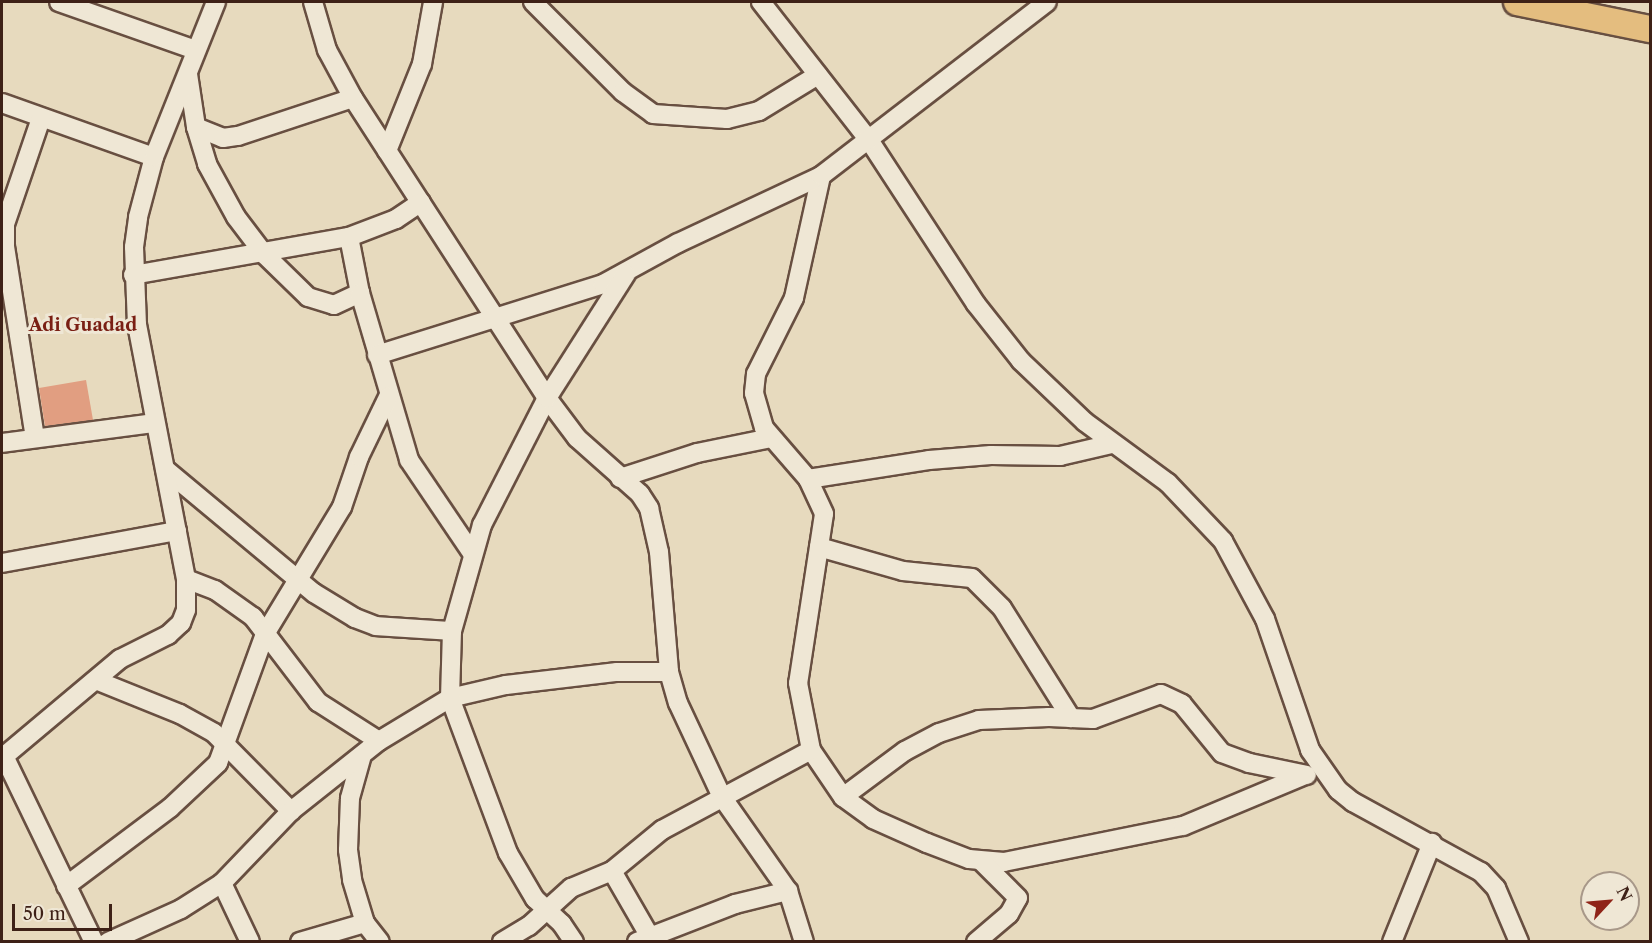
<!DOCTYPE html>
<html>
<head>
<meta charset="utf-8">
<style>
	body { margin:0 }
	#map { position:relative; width:1652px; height:943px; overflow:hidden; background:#e7dabe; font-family:"Libre Caslon Text",serif }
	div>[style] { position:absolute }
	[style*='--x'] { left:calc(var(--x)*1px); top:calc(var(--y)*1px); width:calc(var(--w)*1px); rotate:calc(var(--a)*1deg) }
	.building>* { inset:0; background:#e19e81 }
	.roads { filter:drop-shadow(2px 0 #684f41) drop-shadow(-2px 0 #684f41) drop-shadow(0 2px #684f41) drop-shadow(0 -2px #684f41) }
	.minor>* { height:18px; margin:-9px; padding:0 9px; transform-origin:9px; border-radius:9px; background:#efe7d5 }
	.highway>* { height:26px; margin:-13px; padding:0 13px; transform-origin:13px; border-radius:13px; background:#e4bd7f }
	span { translate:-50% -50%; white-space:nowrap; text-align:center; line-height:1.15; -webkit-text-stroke:6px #efe7d5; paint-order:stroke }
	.quarter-label { font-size:18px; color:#7a1f14; font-weight:700 }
	.frame { position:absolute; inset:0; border:3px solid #3e2117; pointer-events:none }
	.north { position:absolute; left:1580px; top:871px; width:60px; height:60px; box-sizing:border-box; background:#efe7d5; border:2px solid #a89889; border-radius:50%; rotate:64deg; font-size:16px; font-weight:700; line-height:24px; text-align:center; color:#3e2117 }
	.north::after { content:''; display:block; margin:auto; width:21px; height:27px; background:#8f2418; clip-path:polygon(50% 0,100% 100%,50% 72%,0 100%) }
	.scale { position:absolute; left:12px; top:904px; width:100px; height:27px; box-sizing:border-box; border:3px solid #3e2117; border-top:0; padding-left:8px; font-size:18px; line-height:21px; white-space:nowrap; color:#3e2117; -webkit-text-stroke:4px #efe7d5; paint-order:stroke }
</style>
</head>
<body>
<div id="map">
	<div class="building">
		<div style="clip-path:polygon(86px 380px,93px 420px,45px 426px,39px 388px)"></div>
	</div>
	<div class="roads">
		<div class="minor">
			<div style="--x:59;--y:2;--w:144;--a:19.4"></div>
			<div style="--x:313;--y:2;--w:50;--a:73.7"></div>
			<div style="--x:327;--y:50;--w:55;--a:61.6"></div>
			<div style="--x:353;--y:98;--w:357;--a:57.1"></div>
			<div style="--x:547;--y:398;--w:50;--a:53.1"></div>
			<div style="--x:577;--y:438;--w:84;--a:41.6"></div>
			<div style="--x:640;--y:494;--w:17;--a:57"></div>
			<div style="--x:649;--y:508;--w:45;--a:77.2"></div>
			<div style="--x:659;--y:552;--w:120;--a:85.2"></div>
			<div style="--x:669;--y:672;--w:32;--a:74"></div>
			<div style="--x:678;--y:703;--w:104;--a:64.9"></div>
			<div style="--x:722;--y:797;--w:115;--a:54.9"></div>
			<div style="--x:788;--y:891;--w:53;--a:72.6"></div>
			<div style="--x:533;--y:2;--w:127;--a:45"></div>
			<div style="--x:623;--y:92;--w:37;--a:36"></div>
			<div style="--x:653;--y:114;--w:74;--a:3.9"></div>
			<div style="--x:727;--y:119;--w:33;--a:-14"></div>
			<div style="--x:759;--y:111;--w:69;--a:-31.4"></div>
			<div style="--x:761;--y:2;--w:175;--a:52"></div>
			<div style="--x:869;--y:140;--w:196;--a:56.9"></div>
			<div style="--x:976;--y:304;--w:73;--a:51.7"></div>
			<div style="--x:1021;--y:361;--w:88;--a:43.6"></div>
			<div style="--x:1085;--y:422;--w:103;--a:36.3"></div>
			<div style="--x:1168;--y:483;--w:80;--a:46.5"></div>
			<div style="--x:1223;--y:541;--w:89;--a:61.7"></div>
			<div style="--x:1265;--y:619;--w:139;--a:71"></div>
			<div style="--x:1310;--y:750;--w:49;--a:55"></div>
			<div style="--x:1338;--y:790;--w:19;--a:39"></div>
			<div style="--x:1353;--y:802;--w:146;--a:28.7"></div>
			<div style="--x:1481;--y:872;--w:22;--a:47"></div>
			<div style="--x:1496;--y:888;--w:59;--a:66.9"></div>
			<div style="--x:188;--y:74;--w:54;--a:81.4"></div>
			<div style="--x:196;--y:127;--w:39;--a:73"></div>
			<div style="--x:207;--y:164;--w:60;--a:61.3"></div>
			<div style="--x:236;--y:217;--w:48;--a:52.7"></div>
			<div style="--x:265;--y:255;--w:60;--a:44.3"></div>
			<div style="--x:308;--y:297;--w:27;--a:17"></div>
			<div style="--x:334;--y:305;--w:29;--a:-25"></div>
			<div style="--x:2;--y:103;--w:161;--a:19.6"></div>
			<div style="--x:196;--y:127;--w:29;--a:22"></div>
			<div style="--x:223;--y:138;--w:15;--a:-8"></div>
			<div style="--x:238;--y:136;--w:121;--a:-18.3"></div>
			<div style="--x:387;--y:151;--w:94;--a:-68.1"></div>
			<div style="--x:422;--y:64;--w:63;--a:-79.9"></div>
			<div style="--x:821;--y:176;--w:125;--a:102.5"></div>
			<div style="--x:794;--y:298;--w:85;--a:116.6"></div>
			<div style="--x:756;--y:374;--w:19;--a:96"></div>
			<div style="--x:754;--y:393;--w:36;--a:74"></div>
			<div style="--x:764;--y:428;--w:67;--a:49.2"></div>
			<div style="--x:808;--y:479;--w:38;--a:65"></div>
			<div style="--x:824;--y:514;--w:171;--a:98.7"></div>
			<div style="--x:798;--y:683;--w:68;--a:79"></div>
			<div style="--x:811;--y:750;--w:57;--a:55.8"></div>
			<div style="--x:843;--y:797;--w:37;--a:36"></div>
			<div style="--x:873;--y:819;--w:59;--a:24"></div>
			<div style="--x:927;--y:843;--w:45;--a:20.9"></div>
			<div style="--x:969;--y:859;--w:35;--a:5"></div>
			<div style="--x:1004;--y:862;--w:183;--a:-11.4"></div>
			<div style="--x:1183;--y:826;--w:132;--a:-22.7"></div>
			<div style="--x:349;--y:237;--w:57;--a:78.9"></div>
			<div style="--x:360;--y:293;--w:174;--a:73.6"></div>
			<div style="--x:409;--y:460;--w:112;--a:55.9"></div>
			<div style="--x:133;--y:275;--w:219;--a:-10"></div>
			<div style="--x:349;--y:237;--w:50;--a:-21"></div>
			<div style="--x:396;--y:219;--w:30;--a:-34"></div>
			<div style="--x:377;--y:355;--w:237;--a:-17.4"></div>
			<div style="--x:603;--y:284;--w:85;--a:-28.7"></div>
			<div style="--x:678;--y:243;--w:158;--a:-25.1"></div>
			<div style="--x:821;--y:176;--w:285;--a:-37.6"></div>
			<div style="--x:35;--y:438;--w:194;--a:-98.9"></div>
			<div style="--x:5;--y:246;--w:22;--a:-90"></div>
			<div style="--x:5;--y:224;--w:112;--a:-71.2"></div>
			<div style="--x:2;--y:443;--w:153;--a:-7.5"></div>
			<div style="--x:165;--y:469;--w:194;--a:39.8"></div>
			<div style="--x:314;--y:593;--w:48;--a:31.4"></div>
			<div style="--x:355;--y:618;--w:22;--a:21"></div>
			<div style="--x:376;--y:626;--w:76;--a:3.8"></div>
			<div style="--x:620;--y:478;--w:81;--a:-18"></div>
			<div style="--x:697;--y:453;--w:76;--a:-11.5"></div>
			<div style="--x:808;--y:479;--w:122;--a:-8.9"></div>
			<div style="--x:929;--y:460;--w:62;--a:-4.6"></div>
			<div style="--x:991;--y:455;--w:69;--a:0.8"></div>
			<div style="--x:1060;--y:456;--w:53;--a:-13"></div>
			<div style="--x:819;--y:547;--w:87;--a:15.9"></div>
			<div style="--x:903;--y:571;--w:69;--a:5.8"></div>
			<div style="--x:972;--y:578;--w:42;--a:45"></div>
			<div style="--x:1002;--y:608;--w:130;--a:57.9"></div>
			<div style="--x:2;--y:563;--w:178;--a:-10.4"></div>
			<div style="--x:186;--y:579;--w:31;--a:21"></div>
			<div style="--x:215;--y:590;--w:47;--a:35.4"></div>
			<div style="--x:253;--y:617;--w:107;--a:52.6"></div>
			<div style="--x:318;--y:702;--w:72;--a:32.6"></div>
			<div style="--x:98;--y:681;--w:88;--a:21.9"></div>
			<div style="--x:180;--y:714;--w:39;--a:29"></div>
			<div style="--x:214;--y:733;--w:110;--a:45.4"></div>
			<div style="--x:362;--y:755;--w:45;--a:105.6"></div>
			<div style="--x:350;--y:798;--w:52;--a:92.2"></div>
			<div style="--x:348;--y:850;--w:30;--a:82"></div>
			<div style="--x:352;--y:880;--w:45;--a:73.2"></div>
			<div style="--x:365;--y:923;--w:24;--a:52"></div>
			<div style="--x:4;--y:756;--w:207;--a:64.2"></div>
			<div style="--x:2;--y:758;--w:154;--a:-40"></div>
			<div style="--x:120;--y:659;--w:54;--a:-26.6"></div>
			<div style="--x:168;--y:635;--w:18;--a:-43"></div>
			<div style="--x:181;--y:623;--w:14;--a:-69"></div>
			<div style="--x:186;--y:610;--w:31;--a:-90"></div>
			<div style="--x:186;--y:579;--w:259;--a:-100.9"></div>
			<div style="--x:137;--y:325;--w:78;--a:-92.2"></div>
			<div style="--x:134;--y:247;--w:30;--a:-82"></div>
			<div style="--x:138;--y:217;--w:62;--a:-75.1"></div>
			<div style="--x:154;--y:157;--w:167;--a:-68.2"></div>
			<div style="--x:843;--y:797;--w:77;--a:-36.6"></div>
			<div style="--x:905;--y:751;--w:38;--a:-28"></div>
			<div style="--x:939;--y:733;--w:42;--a:-18"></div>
			<div style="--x:979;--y:720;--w:70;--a:-2.5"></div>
			<div style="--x:1049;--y:717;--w:44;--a:2.6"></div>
			<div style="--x:1093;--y:719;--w:72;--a:-20.2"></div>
			<div style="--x:1161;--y:694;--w:23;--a:25"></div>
			<div style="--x:1182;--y:704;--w:63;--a:50.8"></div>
			<div style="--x:1222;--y:753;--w:29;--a:20"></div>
			<div style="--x:1249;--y:763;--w:59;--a:11.7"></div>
			<div style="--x:612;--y:871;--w:82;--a:60"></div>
			<div style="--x:222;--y:883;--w:65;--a:64.6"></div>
			<div style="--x:66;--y:886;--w:130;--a:-36.9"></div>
			<div style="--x:170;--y:808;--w:66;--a:-43.2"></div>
			<div style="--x:218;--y:763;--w:137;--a:-70"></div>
			<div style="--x:265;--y:634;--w:149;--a:-58.8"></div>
			<div style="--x:342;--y:507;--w:53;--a:-71.2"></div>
			<div style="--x:359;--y:457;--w:67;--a:-64.2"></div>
			<div style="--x:108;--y:942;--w:80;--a:-24.3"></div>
			<div style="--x:181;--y:909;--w:49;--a:-32.4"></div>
			<div style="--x:222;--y:883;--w:100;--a:-46.2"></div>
			<div style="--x:291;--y:811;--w:112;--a:-38.5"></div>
			<div style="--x:379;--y:741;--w:83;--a:-31.2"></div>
			<div style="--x:450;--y:698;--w:57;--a:-13.1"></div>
			<div style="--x:506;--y:685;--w:112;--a:-6.7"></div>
			<div style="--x:617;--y:672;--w:52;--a:0"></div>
			<div style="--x:300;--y:942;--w:68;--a:-16.3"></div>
			<div style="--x:502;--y:942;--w:31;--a:-31"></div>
			<div style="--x:529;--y:926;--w:57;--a:-42.1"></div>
			<div style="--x:571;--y:888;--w:44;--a:-22.5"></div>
			<div style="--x:612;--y:871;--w:65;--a:-39.4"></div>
			<div style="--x:662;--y:830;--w:169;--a:-28.2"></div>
			<div style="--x:574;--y:942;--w:22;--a:-124"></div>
			<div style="--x:562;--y:924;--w:37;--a:-137"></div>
			<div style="--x:535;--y:899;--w:53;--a:-120.4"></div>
			<div style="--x:508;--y:853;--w:165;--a:-110.5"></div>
			<div style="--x:450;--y:698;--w:67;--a:-88.3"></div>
			<div style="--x:452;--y:631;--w:110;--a:-74.2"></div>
			<div style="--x:482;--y:525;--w:143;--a:-62.9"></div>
			<div style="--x:547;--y:398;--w:147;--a:-57.5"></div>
			<div style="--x:637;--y:942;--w:105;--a:-21.2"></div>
			<div style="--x:735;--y:904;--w:55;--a:-13.8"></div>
			<div style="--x:976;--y:942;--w:43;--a:-40.3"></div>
			<div style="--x:1009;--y:914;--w:18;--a:-61"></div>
			<div style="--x:1018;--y:898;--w:51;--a:-135"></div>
			<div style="--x:1392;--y:942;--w:107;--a:-68"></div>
		</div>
		<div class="highway">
			<div style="--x:1517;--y:2;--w:136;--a:11.5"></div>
		</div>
	</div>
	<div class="quarter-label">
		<span style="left:83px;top:325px">Adi Guadad</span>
	</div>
	<div class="frame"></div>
	<div class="north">N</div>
	<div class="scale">50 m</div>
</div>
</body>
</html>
